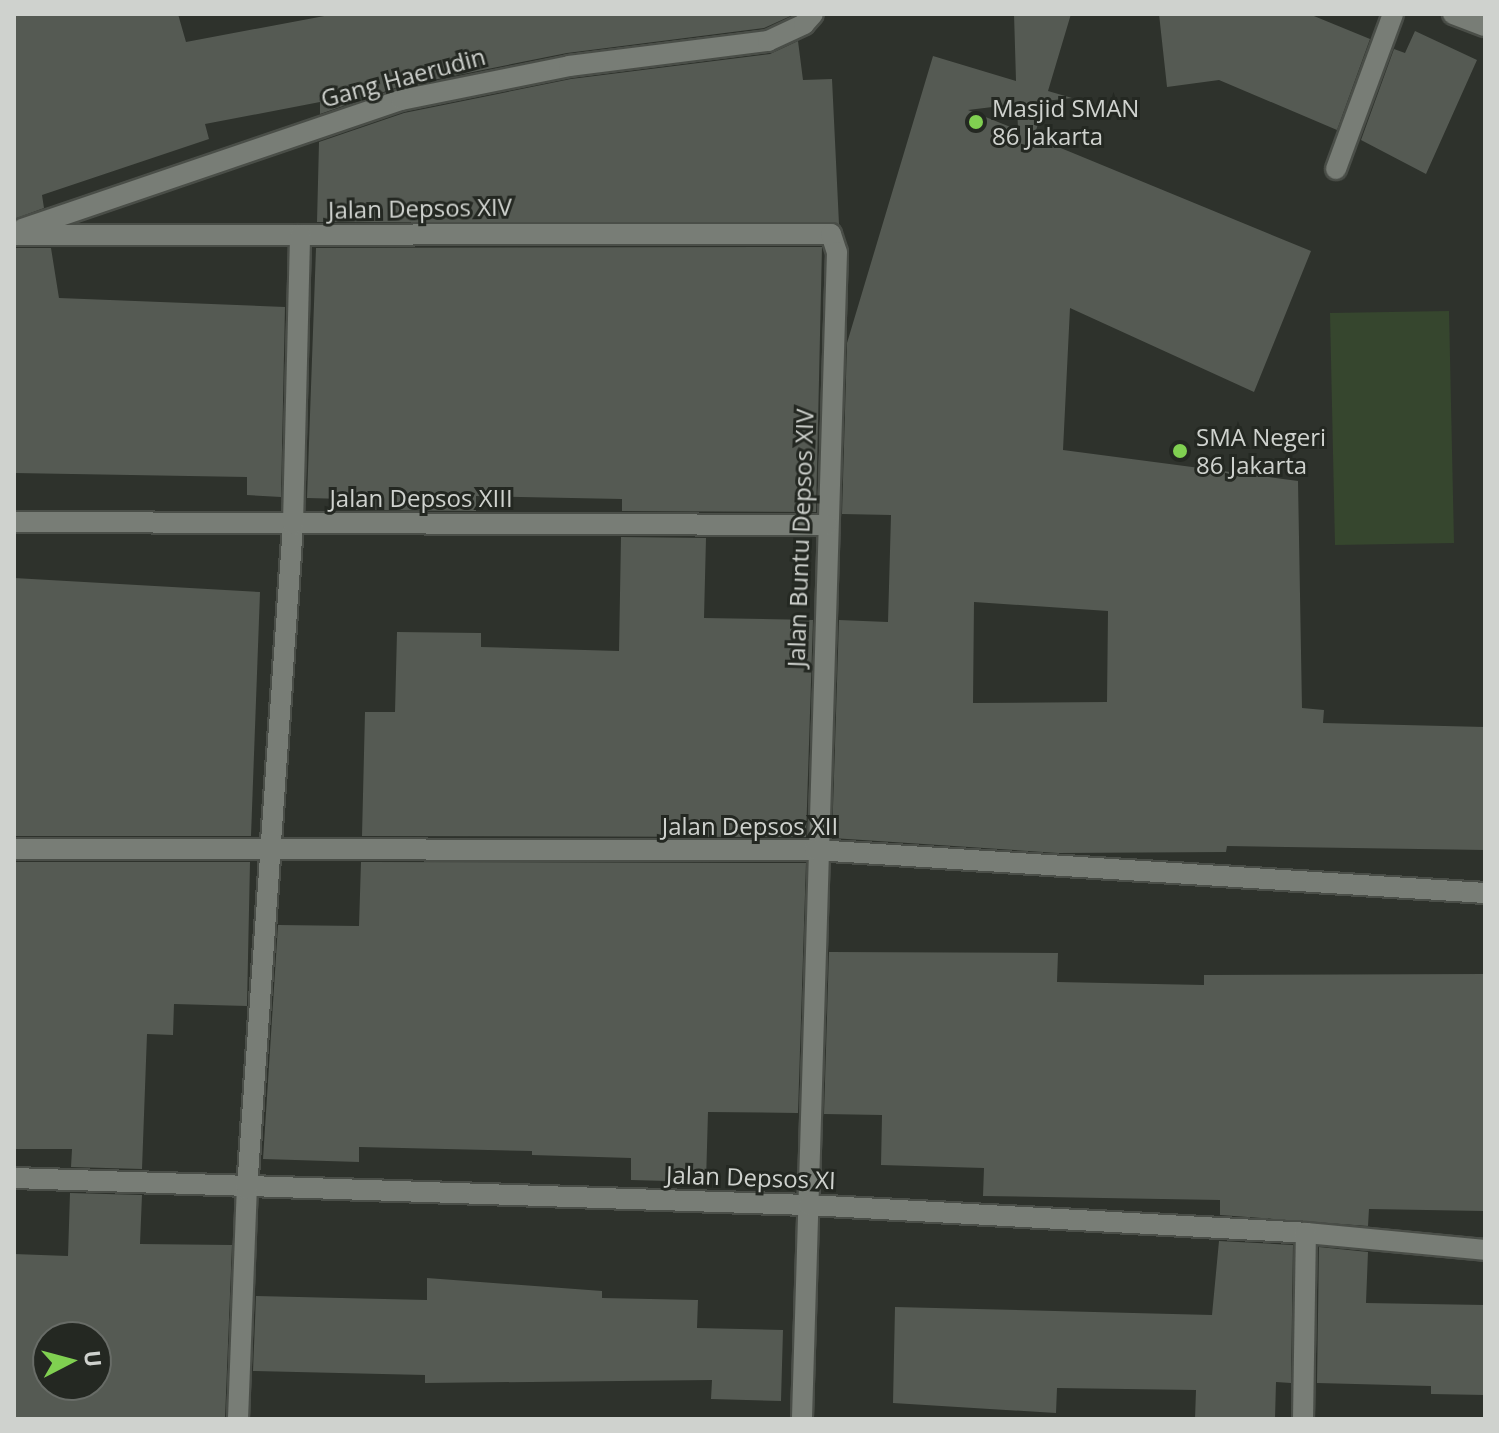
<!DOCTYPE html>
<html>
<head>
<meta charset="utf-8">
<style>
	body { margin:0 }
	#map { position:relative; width:1499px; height:1433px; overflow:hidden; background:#2e322c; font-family:"Open Sans",sans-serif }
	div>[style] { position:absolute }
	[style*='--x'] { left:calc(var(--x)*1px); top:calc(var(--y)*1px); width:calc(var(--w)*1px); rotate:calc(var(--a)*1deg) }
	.green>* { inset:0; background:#36462e }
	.building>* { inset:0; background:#555a53 }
	.roads { filter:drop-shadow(2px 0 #4a4e48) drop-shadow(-2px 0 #4a4e48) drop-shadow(0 2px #4a4e48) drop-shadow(0 -2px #4a4e48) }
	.minor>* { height:20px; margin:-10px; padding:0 10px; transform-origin:10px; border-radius:10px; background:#787d76 }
	.dots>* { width:22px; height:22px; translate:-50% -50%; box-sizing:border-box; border:4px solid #242822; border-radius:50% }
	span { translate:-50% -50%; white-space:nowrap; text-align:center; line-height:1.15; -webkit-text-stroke:6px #242822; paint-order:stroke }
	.street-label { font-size:24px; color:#cfd2ce }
	.poi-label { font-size:24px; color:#cfd2ce }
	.left { translate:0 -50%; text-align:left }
	.frame { position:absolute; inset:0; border:16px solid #cfd2ce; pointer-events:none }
	.north { position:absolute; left:32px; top:1321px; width:80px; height:80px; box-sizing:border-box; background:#242822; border:2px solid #686c67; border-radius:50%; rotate:84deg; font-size:22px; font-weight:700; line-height:32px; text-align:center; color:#cfd2ce }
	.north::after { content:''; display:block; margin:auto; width:28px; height:36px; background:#80d051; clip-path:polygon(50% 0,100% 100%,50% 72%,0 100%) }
</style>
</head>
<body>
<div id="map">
	<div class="green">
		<div style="clip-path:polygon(1449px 311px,1454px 543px,1335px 545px,1330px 313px)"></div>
	</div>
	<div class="building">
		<div style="clip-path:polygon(14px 14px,178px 14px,186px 42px,335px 14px,795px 14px,764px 28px,567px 53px,398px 87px,320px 114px,320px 102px,205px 124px,209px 139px,42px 195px,44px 208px,14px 219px)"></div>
		<div style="clip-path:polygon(evenodd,1014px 14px,1071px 14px,1048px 91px,1072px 98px,1045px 101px,1034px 137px,1311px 251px,1254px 392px,1070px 308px,1063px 450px,1298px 481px,1302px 708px,1324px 710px,1323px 723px,1485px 727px,1485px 850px,1227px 846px,1226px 852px,1058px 853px,832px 838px,839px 620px,888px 622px,891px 515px,842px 514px,847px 343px,933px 56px,1016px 81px,1014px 14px,1017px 104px,1018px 130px,968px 110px,1017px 104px,1014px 14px,974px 602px,1108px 611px,1107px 702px,973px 703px,974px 602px)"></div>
		<div style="clip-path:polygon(1159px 14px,1309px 14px,1370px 39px,1337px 130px,1219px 80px,1167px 87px)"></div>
		<div style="clip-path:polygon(1415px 31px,1477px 60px,1426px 174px,1361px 140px,1394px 49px,1405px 53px)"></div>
		<div style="clip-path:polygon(798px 41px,803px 80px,832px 79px,839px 224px,317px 222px,319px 142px,404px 113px,571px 79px,770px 54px)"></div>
		<div style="clip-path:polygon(822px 247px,816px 512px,622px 511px,622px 499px,476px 496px,476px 511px,345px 510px,345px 499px,307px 498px,316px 248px)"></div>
		<div style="clip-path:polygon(14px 248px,51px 248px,59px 298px,285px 307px,281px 497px,247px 495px,247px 477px,14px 473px)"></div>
		<div style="clip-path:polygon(621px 537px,706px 538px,704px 618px,813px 620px,806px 837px,362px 836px,365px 712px,395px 712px,397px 632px,481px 633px,481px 647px,619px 651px)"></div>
		<div style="clip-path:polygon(14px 578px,260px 592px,251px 836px,14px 836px)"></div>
		<div style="clip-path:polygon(14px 862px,250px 862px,247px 1006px,174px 1004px,173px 1035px,147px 1034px,142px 1169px,71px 1167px,72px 1149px,14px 1149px)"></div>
		<div style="clip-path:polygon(361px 862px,806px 863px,798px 1113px,708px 1112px,706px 1182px,631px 1180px,631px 1158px,532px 1155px,532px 1151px,359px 1147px,359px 1162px,263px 1159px,278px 925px,359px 926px)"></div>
		<div style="clip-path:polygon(829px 952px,1058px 953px,1057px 982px,1204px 985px,1204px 975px,1485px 974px,1484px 1211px,1369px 1209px,1368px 1226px,1220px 1215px,1220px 1200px,983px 1196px,984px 1168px,881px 1165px,882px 1115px,824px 1114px)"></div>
		<div style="clip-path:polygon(evenodd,70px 1193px,142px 1195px,140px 1244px,232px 1245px,225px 1419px,14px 1419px,14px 1254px,68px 1256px,70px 1193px,48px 1337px,96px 1337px,96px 1385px,48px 1385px,48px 1337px)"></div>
		<div style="clip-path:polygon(1219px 1241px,1293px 1245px,1291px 1383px,1276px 1382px,1275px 1419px,1195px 1419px,1196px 1390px,1057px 1388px,1056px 1413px,893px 1403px,895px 1307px,1212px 1315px)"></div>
		<div style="clip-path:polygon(1319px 1247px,1368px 1252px,1366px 1303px,1485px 1305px,1485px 1395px,1431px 1394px,1431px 1386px,1317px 1383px)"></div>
		<div style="clip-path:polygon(427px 1278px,602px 1291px,602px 1298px,698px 1300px,697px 1328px,783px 1330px,781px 1401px,711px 1399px,712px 1380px,425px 1383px,425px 1375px,253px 1371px,256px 1296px,427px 1300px)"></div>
	</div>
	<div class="roads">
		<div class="minor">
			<div style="--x:1453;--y:14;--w:34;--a:21"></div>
			<div style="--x:1336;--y:169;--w:165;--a:-69.8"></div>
			<div style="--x:22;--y:229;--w:400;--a:-18.8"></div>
			<div style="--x:401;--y:100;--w:171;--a:-11.4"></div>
			<div style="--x:569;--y:66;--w:201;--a:-7.2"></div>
			<div style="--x:768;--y:41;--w:40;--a:-25"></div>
			<div style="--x:804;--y:24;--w:13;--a:-48"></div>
			<div style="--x:14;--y:235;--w:817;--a:-0.07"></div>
			<div style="--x:831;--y:234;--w:19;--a:72"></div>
			<div style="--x:837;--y:252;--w:1168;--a:91.72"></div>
			<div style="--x:14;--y:522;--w:813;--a:0.21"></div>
			<div style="--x:14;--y:849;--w:801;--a:0.07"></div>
			<div style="--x:815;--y:850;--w:671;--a:3.67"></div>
			<div style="--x:14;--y:1178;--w:795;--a:1.95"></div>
			<div style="--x:809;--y:1205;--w:498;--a:3.2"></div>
			<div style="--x:1306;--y:1233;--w:180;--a:5.4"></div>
			<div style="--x:238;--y:1419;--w:230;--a:-87.8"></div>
			<div style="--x:247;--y:1189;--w:667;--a:-86.04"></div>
			<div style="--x:293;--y:524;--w:289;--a:-88.6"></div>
			<div style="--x:1303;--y:1419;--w:186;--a:-89.1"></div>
		</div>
	</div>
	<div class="dots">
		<div style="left:976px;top:122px;background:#80d051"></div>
		<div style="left:1180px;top:451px;background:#80d051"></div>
	</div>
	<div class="street-label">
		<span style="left:403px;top:77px;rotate:-15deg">Gang Haerudin</span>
		<span style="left:420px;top:208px;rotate:-1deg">Jalan Depsos XIV</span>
		<span style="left:421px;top:498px">Jalan Depsos XIII</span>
		<span style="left:800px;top:538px;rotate:-88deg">Jalan Buntu Depsos XIV</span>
		<span style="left:750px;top:826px">Jalan Depsos XII</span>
		<span style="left:751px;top:1177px;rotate:2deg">Jalan Depsos XI</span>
	</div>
	<div class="poi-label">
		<span class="left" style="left:992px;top:122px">Masjid SMAN<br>86 Jakarta</span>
		<span class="left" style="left:1196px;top:451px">SMA Negeri<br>86 Jakarta</span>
	</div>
	<div class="frame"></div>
	<div class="north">U</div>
</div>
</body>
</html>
